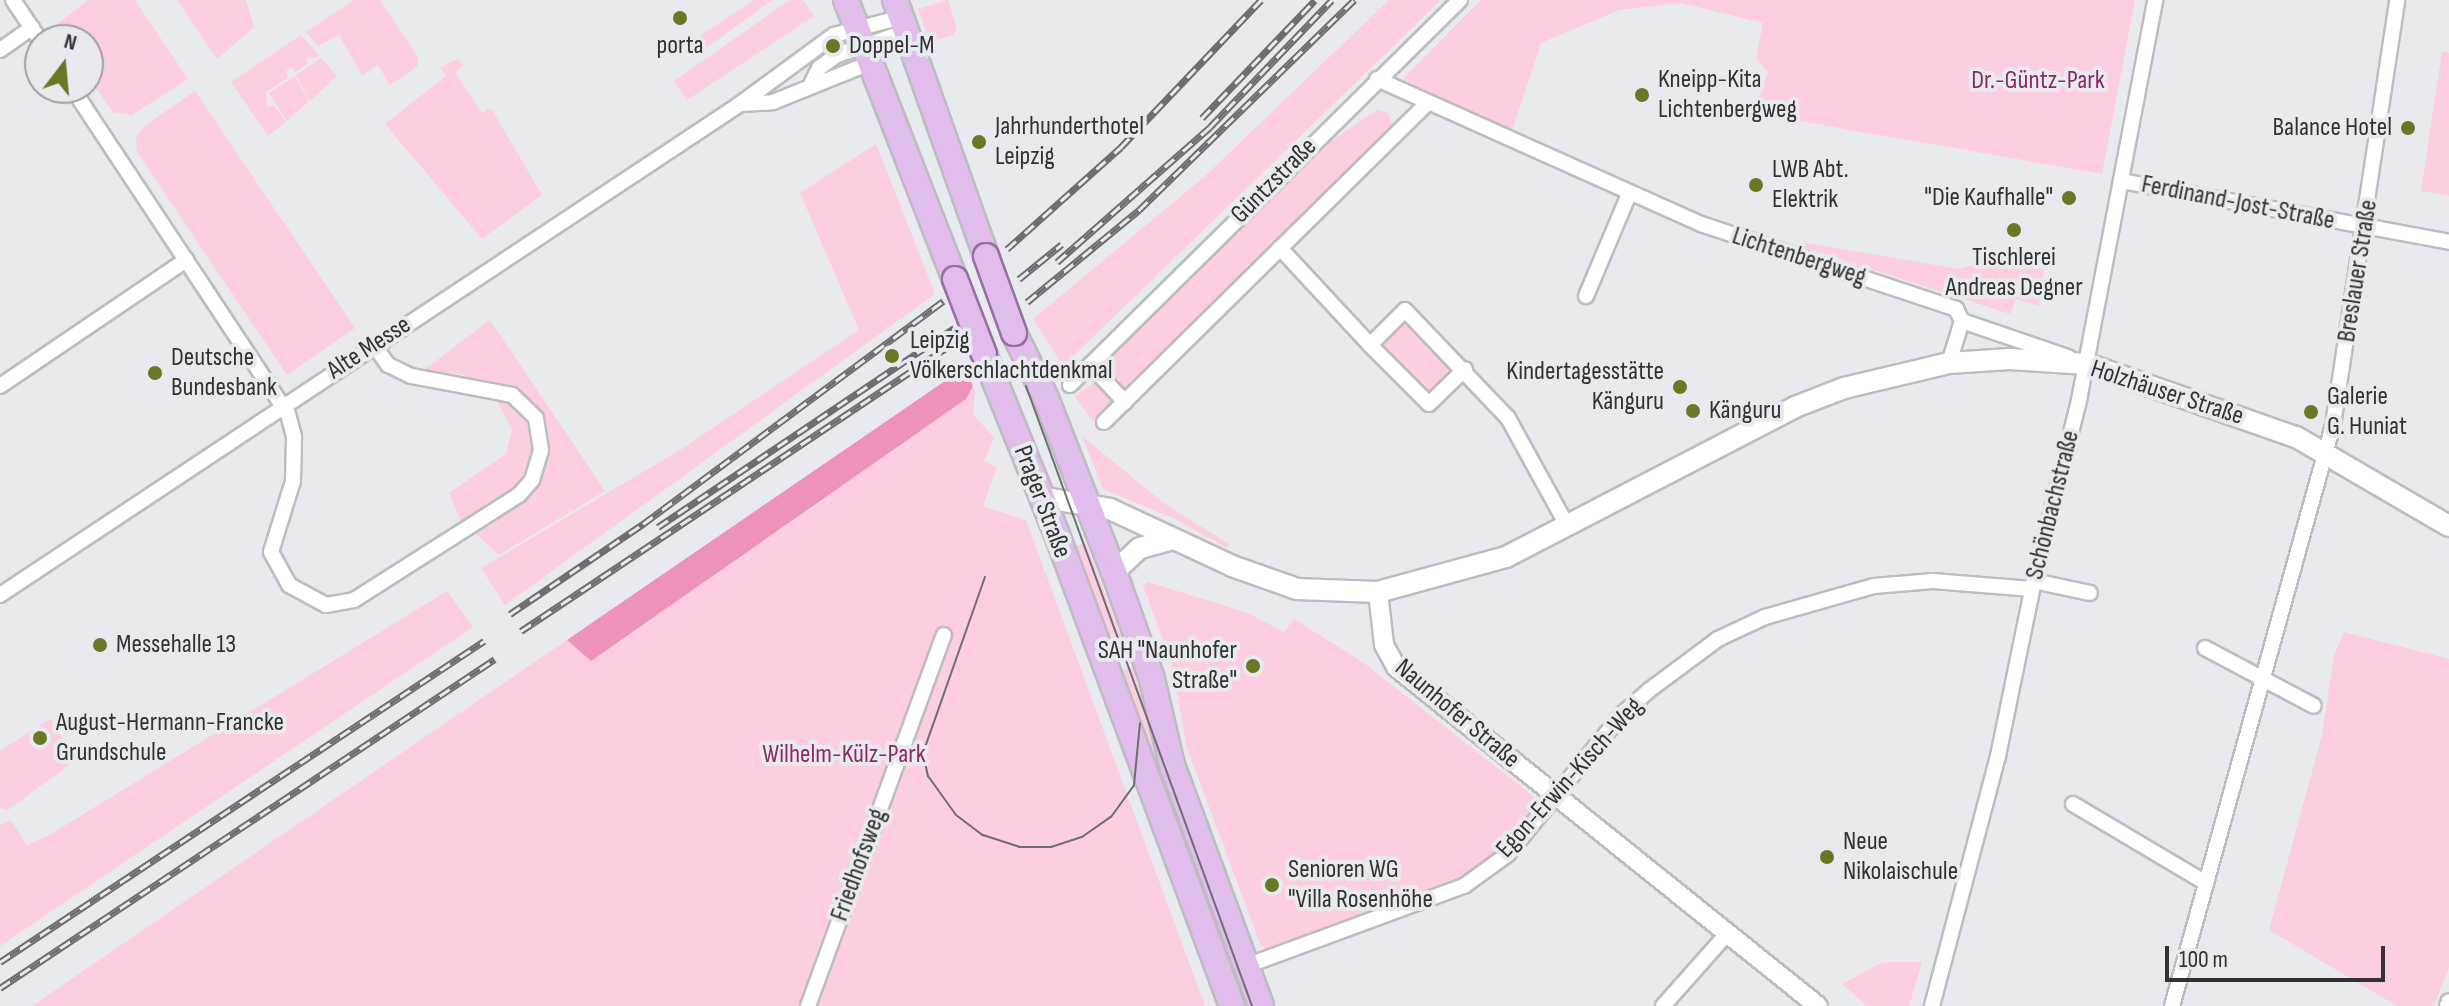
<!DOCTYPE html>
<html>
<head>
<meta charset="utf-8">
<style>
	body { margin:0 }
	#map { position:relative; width:2449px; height:1006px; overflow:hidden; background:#e9eaf0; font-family:"Sofia Sans Condensed",sans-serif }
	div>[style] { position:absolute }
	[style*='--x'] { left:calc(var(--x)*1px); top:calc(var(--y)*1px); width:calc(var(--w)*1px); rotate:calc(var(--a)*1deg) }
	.green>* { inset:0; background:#fdcde1 }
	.forest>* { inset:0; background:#ec92bb }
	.roads { filter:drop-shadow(2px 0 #bcbcc1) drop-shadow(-2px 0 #bcbcc1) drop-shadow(0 2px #bcbcc1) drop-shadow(0 -2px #bcbcc1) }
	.minor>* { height:14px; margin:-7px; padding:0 7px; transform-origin:7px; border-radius:7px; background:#fff }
	.tertiary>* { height:18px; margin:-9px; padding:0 9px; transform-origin:9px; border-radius:9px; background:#fff }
	.secondary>* { height:20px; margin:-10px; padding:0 10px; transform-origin:10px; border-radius:10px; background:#fff }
	.primary>* { height:24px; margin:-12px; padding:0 12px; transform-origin:12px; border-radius:12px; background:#e1bdeb }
	.tram>* { height:2px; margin:-1px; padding:0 1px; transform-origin:1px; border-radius:1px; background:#6e6e72 }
	.rail>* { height:7px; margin-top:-3.5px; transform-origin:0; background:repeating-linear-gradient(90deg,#e9eaf0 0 12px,#6e6e72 0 24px); box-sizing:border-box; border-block:2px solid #6e6e72 }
	.bridges { filter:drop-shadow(2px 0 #9770a2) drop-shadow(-2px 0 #9770a2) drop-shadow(0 2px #9770a2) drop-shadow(0 -2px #9770a2) }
	.primary-bridge>* { height:24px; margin:-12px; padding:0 12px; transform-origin:12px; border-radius:12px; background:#e1bdeb }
	.dots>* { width:22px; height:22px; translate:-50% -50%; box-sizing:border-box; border:4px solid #e9eaf0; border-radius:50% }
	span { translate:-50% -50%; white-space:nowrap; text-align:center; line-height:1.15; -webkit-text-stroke:8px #e9eaf0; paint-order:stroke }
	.poi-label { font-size:26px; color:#323234 }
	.left { translate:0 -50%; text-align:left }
	.right { translate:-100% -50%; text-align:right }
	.park-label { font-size:26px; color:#8f285f }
	.street-label { font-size:26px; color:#323234 }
	.north { position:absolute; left:24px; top:24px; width:80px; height:80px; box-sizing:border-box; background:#e9eaf0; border:2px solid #a0a0a5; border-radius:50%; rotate:16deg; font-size:22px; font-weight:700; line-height:32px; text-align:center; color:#323234 }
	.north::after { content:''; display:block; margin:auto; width:28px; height:36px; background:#687825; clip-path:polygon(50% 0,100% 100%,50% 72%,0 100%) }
	.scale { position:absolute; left:2165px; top:946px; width:220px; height:36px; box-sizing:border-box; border:4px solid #323234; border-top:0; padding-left:10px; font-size:24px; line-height:28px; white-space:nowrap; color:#323234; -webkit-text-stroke:6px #e9eaf0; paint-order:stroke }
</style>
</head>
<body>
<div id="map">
	<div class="green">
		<div style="clip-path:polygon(88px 0,135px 0,188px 79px,132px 115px,113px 112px,88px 77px,88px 40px,63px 40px,54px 27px)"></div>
		<div style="clip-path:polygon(177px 0,246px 0,254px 27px,217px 59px)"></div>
		<div style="clip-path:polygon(354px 0,380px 0,418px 57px,418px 66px,390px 85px,378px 65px,362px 75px,339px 35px,318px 46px,306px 32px)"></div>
		<div style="clip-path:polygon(754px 0,772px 0,694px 57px,686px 45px)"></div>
		<div style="clip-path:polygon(790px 0,803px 0,814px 16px,687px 100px,674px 81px)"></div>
		<div style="clip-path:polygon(948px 0,957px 28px,953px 35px,930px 42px,918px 9px)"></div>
		<div style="clip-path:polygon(1389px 0,1441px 0,1063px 366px,1033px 319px,1204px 177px)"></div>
		<div style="clip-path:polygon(1481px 0,2135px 0,2102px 174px,1753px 113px,1768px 72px,1756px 58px,1763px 23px,1681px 3px,1619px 10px,1541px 43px,1511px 133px,1403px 79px)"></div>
		<div style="clip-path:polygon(301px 35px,320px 56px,306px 59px,308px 64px,295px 72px,293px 67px,286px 71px,288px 78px,266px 92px,268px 108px,274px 105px,286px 122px,268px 136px,231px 82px)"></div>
		<div style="clip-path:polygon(2442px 51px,2449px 53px,2449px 196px,2421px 191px)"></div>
		<div style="clip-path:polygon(321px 58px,337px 76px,310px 101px,296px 75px)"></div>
		<div style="clip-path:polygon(458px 59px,463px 66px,455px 72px,482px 113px,491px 108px,542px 195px,482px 239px,385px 124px,446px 76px,440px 67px)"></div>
		<div style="clip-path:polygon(295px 76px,309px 101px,287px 121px,269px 93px)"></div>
		<div style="clip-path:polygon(195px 91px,355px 328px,287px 375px,137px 152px,136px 137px,143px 127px)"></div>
		<div style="clip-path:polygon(1377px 110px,1388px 113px,1394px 128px,1093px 422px,1075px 396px,1094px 383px,1108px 361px,1324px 146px)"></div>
		<div style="clip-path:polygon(876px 144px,935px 294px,505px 605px,481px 568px,680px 450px,859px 330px,800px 193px)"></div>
		<div style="clip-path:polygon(1801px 242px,1958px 269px,1988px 261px,2044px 269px,2039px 306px,2016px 299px,2010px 314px,1800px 246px)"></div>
		<div style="clip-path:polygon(1405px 316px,1457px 370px,1429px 399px,1377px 345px)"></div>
		<div style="clip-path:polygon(490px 320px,605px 491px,499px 555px,460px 520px,449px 493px,506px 454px,512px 429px,497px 401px,465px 375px,424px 370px)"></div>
		<div style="clip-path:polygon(964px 368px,975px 391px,973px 415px,994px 437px,984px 461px,997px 467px,983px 506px,1026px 520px,1205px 1006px,32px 1006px)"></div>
		<div style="clip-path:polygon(1082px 436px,1165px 504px,1229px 544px,1227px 548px,1175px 519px,1103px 489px)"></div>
		<div style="clip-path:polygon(1086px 543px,1129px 658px,1118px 662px,1075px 546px)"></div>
		<div style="clip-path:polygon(1148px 582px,1248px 613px,1284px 632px,1294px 619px,1364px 663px,1538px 800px,1539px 810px,1479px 872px,1271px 951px,1261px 946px,1187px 748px,1171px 661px,1143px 586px)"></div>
		<div style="clip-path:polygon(447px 591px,473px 627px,0 946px,0 825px,11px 820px,27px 845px,46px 837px)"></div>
		<div style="clip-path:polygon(2344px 632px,2449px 659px,2449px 967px,2434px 1006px,2397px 1006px,2269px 930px,2322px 735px,2334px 656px)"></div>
		<div style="clip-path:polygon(1139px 664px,1254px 1006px,1240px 1006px,1115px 673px)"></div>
		<div style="clip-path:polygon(50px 719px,77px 759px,8px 810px,0 808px,0 751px)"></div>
		<div style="clip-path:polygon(1883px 962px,1922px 962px,1909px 1006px,1867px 1006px,1842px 984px)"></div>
	</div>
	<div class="forest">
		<div style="clip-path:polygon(964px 368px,973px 386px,966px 399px,591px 661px,567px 640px)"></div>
	</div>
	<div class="roads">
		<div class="minor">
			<div style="--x:13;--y:0;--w:48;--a:56"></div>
			<div style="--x:0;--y:50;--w:39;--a:-35"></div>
			<div style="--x:1377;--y:79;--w:355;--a:24.1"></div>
			<div style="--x:1701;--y:224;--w:269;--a:18.4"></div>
			<div style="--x:1956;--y:309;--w:13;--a:63"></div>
			<div style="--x:1962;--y:321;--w:44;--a:107.2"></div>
			<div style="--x:812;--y:82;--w:16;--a:-63"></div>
			<div style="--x:819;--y:68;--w:22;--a:-36"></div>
			<div style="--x:837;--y:55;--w:72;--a:-18.7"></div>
			<div style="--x:72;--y:88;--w:391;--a:56.5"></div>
			<div style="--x:288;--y:414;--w:24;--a:75"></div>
			<div style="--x:294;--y:437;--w:44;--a:91.3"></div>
			<div style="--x:293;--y:481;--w:74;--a:107.2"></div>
			<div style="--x:271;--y:552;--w:38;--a:61"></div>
			<div style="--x:289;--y:585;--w:42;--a:28.4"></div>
			<div style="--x:326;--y:605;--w:28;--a:-10"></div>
			<div style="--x:354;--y:600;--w:196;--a:-32.5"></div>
			<div style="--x:519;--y:495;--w:20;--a:-49"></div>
			<div style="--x:532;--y:480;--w:31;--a:-73"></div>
			<div style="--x:541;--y:450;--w:32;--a:-99"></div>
			<div style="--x:536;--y:418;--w:33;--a:-136"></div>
			<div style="--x:512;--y:395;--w:103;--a:-169.3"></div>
			<div style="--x:411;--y:376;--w:25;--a:-154"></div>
			<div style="--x:388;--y:365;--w:24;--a:-125"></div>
			<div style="--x:740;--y:104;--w:33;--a:-3"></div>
			<div style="--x:773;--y:102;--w:105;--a:-21.9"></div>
			<div style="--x:2121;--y:181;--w:334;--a:10.5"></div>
			<div style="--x:1280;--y:248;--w:132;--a:47.1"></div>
			<div style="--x:1370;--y:345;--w:49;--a:-45"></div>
			<div style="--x:1405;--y:310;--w:149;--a:46.4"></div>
			<div style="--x:1508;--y:418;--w:124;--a:61.2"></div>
			<div style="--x:1586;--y:296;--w:111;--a:-67.1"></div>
			<div style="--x:1962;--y:321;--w:112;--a:18.8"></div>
			<div style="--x:1370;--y:345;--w:83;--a:45"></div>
			<div style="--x:1429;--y:404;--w:50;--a:-44.2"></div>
			<div style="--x:1090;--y:365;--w:51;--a:46.6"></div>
			<div style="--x:1070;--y:385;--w:548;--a:-44.63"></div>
			<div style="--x:0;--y:386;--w:225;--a:-34.1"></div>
			<div style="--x:1104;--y:422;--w:454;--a:-44.6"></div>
			<div style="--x:2034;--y:581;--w:57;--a:12.1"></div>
			<div style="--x:0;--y:595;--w:888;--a:-33.56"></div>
			<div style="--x:740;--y:104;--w:117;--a:-36.3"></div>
			<div style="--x:834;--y:35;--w:69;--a:-15"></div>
			<div style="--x:2205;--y:648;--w:123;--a:28"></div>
			<div style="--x:2073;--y:804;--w:155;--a:30.7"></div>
			<div style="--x:1246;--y:966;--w:232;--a:-20.2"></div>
			<div style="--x:1464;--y:886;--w:54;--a:-36"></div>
			<div style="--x:1508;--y:854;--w:181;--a:-50.8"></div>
			<div style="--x:1622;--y:714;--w:35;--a:-41"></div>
			<div style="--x:1648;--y:691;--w:87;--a:-36.6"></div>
			<div style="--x:1718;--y:639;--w:52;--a:-25.1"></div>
			<div style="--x:1765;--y:617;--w:113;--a:-15.9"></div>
			<div style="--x:1874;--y:586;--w:59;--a:-4.8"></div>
			<div style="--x:1933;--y:581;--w:99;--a:4.6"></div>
			<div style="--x:808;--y:1006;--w:395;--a:-69.9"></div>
			<div style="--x:1663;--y:1006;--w:96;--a:-48.4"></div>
			<div style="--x:1932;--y:1006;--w:259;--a:-75.2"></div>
			<div style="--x:1998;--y:756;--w:179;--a:-78.4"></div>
			<div style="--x:2034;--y:581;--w:187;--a:-76"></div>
			<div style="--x:2079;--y:400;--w:407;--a:-79.2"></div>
			<div style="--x:2172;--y:1006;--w:603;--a:-74.51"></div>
			<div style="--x:2333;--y:425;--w:430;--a:-81.4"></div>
			<div style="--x:2447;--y:1006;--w:5;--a:-68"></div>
		</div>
		<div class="tertiary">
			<div style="--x:1378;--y:592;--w:53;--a:83.5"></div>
			<div style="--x:1384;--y:645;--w:25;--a:61"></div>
			<div style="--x:1396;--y:667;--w:541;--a:38.78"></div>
		</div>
		<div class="secondary">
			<div style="--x:1040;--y:497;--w:71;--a:9.7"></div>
			<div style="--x:1110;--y:509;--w:135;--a:25"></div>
			<div style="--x:1232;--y:566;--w:69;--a:19.5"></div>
			<div style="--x:1297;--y:589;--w:81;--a:2.1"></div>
			<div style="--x:1378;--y:592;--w:133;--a:-15.3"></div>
			<div style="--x:1506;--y:557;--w:326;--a:-27.4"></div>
			<div style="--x:1795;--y:407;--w:53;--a:-21.2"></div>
			<div style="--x:1844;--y:388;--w:108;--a:-13.4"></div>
			<div style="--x:1949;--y:363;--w:61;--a:-3.8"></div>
			<div style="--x:2010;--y:359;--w:77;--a:3.7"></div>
			<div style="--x:2087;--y:364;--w:221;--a:19.3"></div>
			<div style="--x:2296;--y:437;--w:177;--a:30.2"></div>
			<div style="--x:1114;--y:572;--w:35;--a:-43"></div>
			<div style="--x:1140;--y:548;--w:35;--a:-15"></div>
		</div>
		<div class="primary">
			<div style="--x:846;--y:0;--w:300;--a:68.7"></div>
			<div style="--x:895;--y:0;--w:272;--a:70.4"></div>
			<div style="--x:1014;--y:333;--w:72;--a:63.8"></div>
			<div style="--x:1046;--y:398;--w:187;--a:68.7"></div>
			<div style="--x:1114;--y:572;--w:114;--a:70.4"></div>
			<div style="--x:1152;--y:679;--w:88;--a:76.9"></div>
			<div style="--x:1172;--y:765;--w:257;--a:69.7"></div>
			<div style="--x:984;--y:354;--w:192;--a:68"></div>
			<div style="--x:1056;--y:532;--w:506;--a:69.63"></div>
		</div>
	</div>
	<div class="tram">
		<div style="--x:1026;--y:386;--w:660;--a:69.97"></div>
		<div style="--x:985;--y:577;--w:187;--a:109.4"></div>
		<div style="--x:923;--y:753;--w:24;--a:78"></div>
		<div style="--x:928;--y:776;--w:48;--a:54.3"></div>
		<div style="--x:956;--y:815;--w:34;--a:37"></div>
		<div style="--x:983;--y:835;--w:38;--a:18"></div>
		<div style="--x:1019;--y:847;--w:32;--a:0"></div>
		<div style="--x:1051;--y:847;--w:33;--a:-18"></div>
		<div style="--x:1082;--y:837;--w:35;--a:-35"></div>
		<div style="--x:1111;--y:817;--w:39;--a:-54"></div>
		<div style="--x:1134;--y:785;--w:62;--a:-84.5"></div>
	</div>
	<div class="rail">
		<div style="--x:1202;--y:118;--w:163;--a:-46.2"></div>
		<div style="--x:1007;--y:249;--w:153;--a:-41.8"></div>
		<div style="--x:1121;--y:147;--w:203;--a:-46.4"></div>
		<div style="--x:1057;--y:262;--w:204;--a:-41.4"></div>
		<div style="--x:1210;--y:127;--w:176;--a:-46.2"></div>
		<div style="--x:1019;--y:279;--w:55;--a:-39.1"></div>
		<div style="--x:1027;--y:302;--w:145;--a:-39.4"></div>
		<div style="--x:1139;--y:210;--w:301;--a:-44.3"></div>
		<div style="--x:658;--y:527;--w:357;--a:-33.9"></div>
		<div style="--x:510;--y:614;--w:161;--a:-34.1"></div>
		<div style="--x:643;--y:524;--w:374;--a:-36.6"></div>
		<div style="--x:521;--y:631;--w:525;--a:-33.66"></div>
		<div style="--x:0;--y:962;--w:581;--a:-33.55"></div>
		<div style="--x:0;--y:988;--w:594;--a:-33.61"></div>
	</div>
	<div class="bridges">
		<div class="primary-bridge">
			<div style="--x:986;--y:256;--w:82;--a:70"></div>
			<div style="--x:955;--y:279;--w:80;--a:68.9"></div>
		</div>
	</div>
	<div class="dots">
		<div style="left:680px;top:18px;background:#687825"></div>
		<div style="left:833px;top:46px;background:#687825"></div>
		<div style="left:1642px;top:95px;background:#687825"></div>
		<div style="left:2408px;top:128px;background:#687825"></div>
		<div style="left:979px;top:142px;background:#687825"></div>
		<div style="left:1756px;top:185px;background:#687825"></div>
		<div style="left:2069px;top:198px;background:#687825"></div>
		<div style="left:2014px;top:230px;background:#687825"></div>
		<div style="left:892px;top:356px;background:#687825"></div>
		<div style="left:155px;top:373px;background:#687825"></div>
		<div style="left:1680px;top:387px;background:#687825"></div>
		<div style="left:1693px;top:411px;background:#687825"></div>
		<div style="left:2311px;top:412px;background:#687825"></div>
		<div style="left:100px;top:645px;background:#687825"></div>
		<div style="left:1253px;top:666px;background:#687825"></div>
		<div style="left:40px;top:738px;background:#687825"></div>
		<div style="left:1827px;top:857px;background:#687825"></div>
		<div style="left:1272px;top:885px;background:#687825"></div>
	</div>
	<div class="poi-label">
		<span style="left:680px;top:46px">porta</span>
		<span class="left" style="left:849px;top:46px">Doppel-M</span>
		<span class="left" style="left:1658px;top:95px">Kneipp-Kita<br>Lichtenbergweg</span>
		<span class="left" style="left:995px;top:142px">Jahrhunderthotel<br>Leipzig</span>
		<span class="right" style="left:2392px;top:128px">Balance Hotel</span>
		<span class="left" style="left:1772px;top:185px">LWB Abt.<br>Elektrik</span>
		<span class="right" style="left:2053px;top:198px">"Die Kaufhalle"</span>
		<span style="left:2014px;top:273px">Tischlerei<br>Andreas Degner</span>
		<span class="left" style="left:910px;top:356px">Leipzig<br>Völkerschlachtdenkmal</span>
		<span class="left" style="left:171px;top:373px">Deutsche<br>Bundesbank</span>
		<span class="right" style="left:1664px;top:387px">Kindertagesstätte<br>Känguru</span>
		<span class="left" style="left:2327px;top:412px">Galerie<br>G. Huniat</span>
		<span class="left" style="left:1709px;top:411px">Känguru</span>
		<span class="left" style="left:116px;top:645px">Messehalle 13</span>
		<span class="right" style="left:1237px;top:666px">SAH "Naunhofer<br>Straße"</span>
		<span class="left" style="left:56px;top:738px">August-Hermann-Francke<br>Grundschule</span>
		<span class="left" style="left:1843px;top:857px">Neue<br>Nikolaischule</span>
		<span class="left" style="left:1288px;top:885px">Senioren WG<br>"Villa Rosenhöhe</span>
	</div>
	<div class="park-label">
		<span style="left:2038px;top:81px">Dr.-Güntz-Park</span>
		<span style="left:844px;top:755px">Wilhelm-Külz-Park</span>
	</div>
	<div class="street-label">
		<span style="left:1274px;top:181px;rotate:-45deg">Güntzstraße</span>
		<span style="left:2238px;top:203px;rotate:11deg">Ferdinand-Jost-Straße</span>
		<span style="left:1799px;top:257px;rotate:18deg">Lichtenbergweg</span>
		<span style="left:2358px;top:271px;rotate:-81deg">Breslauer Straße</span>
		<span style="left:369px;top:348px;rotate:-33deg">Alte Messe</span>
		<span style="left:2167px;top:393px;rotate:18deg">Holzhäuser Straße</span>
		<span style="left:1042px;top:502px;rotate:69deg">Prager Straße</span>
		<span style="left:2053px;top:505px;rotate:-76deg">Schönbachstraße</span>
		<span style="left:1457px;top:714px;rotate:40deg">Naunhofer Straße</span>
		<span style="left:1570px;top:778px;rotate:-48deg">Egon-Erwin-Kisch-Weg</span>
		<span style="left:859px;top:865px;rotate:-70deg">Friedhofsweg</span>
	</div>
	<div class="north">N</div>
	<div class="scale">100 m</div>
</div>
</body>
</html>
